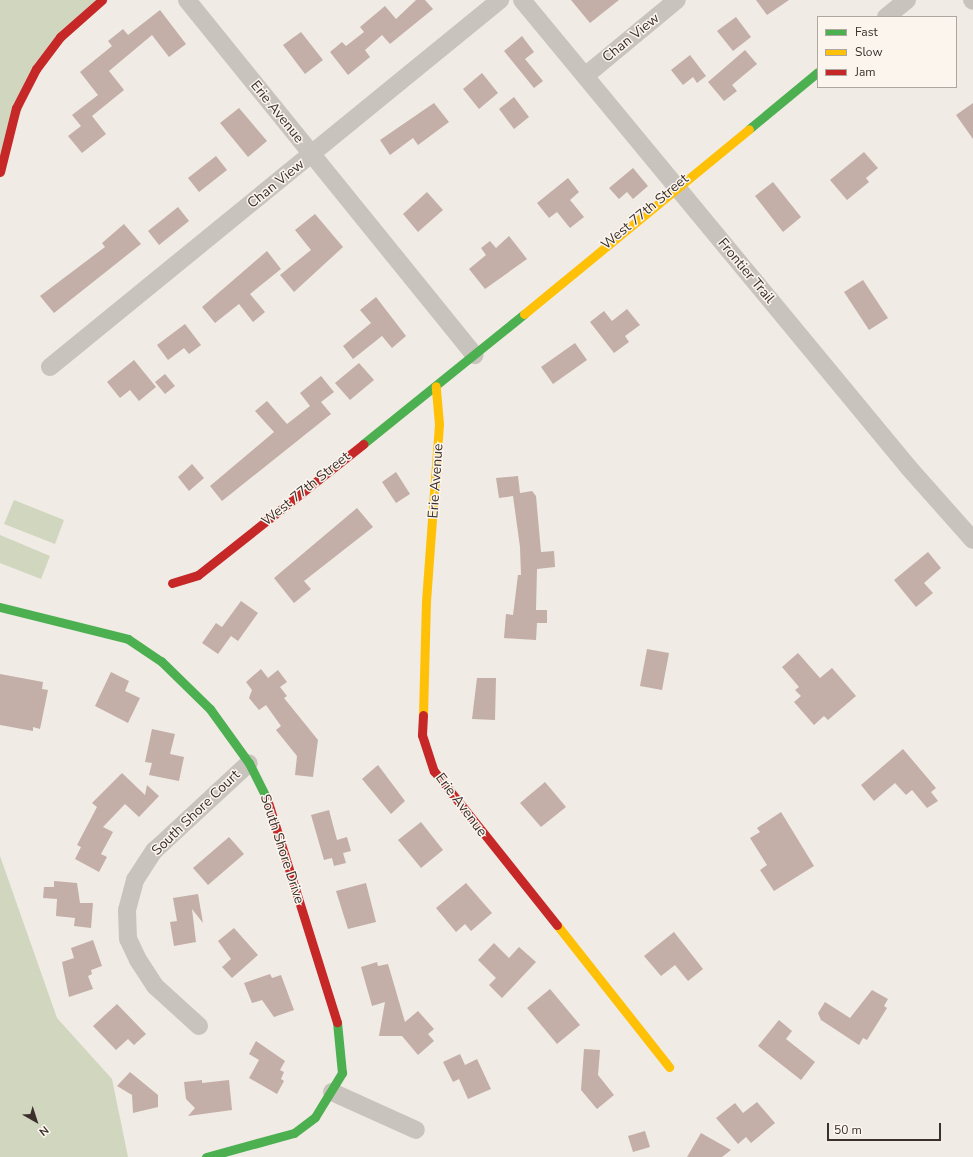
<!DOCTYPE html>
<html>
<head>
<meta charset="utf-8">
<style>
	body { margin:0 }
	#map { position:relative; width:973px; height:1157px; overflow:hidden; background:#f0ebe5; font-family:"Nunito Sans",sans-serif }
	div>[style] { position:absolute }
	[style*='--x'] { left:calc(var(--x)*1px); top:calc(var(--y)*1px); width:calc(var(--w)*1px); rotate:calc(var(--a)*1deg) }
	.green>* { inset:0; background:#d1d6bf }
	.building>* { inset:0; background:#c3afa7 }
	.street>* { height:18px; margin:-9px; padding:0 9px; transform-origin:9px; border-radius:9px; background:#c9c3be }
	.fast>* { height:9px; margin:-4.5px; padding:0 4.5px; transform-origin:4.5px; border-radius:4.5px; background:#4caf50 }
	.slow>* { height:9px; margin:-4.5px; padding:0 4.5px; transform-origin:4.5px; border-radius:4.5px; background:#ffc107 }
	.jam>* { height:9px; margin:-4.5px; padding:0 4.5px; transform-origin:4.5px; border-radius:4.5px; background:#c62828 }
	span { translate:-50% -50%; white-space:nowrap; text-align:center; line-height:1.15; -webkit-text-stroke:3px #fbf5ee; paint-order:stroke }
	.street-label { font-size:14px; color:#3b302b }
	.legend { position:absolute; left:817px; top:16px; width:140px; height:72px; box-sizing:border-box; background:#fbf5ee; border:1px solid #aea6a0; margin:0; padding:5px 7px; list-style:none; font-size:12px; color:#3b302b }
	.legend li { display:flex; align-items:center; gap:8px; height:20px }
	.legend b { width:20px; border:1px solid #aea6a0 }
	.north { position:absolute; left:16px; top:1101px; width:40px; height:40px; -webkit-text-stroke:3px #fbf5ee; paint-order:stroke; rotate:141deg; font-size:11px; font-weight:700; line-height:16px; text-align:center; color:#3b302b }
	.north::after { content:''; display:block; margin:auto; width:14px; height:18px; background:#3b302b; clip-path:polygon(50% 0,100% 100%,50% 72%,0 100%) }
	.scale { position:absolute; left:827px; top:1123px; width:114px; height:18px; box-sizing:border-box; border:2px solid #3b302b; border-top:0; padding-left:5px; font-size:12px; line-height:14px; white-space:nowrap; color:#3b302b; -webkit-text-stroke:3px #fbf5ee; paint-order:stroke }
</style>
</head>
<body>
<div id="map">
	<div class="green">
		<div style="clip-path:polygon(0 0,104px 0,36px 69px,0 172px)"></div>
		<div style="clip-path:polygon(14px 500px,64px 520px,55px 544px,4px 524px)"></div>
		<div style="clip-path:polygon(0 535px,50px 556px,41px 579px,0 563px)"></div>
		<div style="clip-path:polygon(0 856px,57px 1018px,112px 1079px,128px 1157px,0 1157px)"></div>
	</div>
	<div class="building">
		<div style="clip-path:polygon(416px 0,425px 0,433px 9px,390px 44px,382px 35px,365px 50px,370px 57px,348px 75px,330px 52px,342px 42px,346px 46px,364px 32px,360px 27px,385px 6px,396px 19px)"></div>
		<div style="clip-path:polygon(571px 0,619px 0,590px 23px)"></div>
		<div style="clip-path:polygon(756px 0,789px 0,767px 15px)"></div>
		<div style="clip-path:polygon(160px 10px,186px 44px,169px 57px,152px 35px,109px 71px,124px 90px,92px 116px,106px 134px,82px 153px,68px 136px,81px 126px,72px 115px,98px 95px,80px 72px,112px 46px,108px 41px,123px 29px,128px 35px)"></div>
		<div style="clip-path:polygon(736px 17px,751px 37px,733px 51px,717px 31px)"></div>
		<div style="clip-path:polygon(301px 32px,323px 60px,305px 74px,283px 45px)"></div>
		<div style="clip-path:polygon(522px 36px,534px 52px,525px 59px,543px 81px,534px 88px,504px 51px)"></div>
		<div style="clip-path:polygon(745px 50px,757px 64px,732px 85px,737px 91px,724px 101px,708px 82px)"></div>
		<div style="clip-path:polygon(690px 55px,706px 76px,697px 83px,693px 77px,683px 85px,671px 70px)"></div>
		<div style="clip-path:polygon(482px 73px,498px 93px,479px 109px,463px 89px)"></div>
		<div style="clip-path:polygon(514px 97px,529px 117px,514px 129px,499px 109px)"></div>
		<div style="clip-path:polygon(434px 103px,449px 122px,418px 145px,413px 138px,390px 155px,380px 140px)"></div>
		<div style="clip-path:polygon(973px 103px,973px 139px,956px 115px)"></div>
		<div style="clip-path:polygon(239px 108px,267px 141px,248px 157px,220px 123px)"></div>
		<div style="clip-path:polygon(864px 152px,878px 168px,866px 178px,869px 182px,847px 200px,830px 180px)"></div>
		<div style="clip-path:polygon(216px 156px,227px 170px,199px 192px,188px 178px)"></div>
		<div style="clip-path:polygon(633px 168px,648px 186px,633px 199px,627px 192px,619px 199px,609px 188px)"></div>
		<div style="clip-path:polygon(568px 178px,579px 192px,570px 200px,584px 217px,570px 228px,557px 212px,549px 218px,537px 203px)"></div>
		<div style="clip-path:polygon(773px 182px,801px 217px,783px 232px,755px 196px)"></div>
		<div style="clip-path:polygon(427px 192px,443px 210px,418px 232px,403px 214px)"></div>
		<div style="clip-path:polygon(178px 207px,189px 221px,159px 245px,148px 231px)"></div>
		<div style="clip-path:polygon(315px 214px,343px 247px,294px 292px,280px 275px,311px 250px,295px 230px)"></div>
		<div style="clip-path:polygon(124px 224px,141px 244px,54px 313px,40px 296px,105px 247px,102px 243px)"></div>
		<div style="clip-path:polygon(509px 236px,527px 259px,485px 289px,469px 269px,486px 255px,481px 248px,490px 241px,496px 248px)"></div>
		<div style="clip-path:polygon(267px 251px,281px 269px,250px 294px,265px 312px,253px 322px,239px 304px,215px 323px,202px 307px)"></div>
		<div style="clip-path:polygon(863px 280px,888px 318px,869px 330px,844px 292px)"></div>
		<div style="clip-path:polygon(376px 297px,406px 336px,392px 348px,382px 336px,353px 359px,343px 346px,371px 323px,360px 310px)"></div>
		<div style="clip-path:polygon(627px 309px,640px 325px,625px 336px,629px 342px,614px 353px,590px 322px,604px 311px,612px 321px)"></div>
		<div style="clip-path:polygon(185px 324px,201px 345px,189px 354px,184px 348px,168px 360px,157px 345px)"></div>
		<div style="clip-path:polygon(575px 343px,587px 360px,553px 384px,541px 367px)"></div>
		<div style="clip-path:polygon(134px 360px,156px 387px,139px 401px,130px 390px,120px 398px,107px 382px)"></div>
		<div style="clip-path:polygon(359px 363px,374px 380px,350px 400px,335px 383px)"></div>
		<div style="clip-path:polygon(165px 374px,175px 386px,165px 394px,155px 382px)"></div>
		<div style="clip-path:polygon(321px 376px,334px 392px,321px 402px,331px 414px,222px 501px,210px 486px,274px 432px,255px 411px,267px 401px,287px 424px,310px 406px,300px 393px)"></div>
		<div style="clip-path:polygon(192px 464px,204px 478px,189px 491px,178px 477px)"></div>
		<div style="clip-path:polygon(396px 472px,410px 494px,396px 503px,382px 482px)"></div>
		<div style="clip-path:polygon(518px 476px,520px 493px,532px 491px,536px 496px,541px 552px,554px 551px,555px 567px,537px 569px,536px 610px,547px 610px,547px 623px,537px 623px,536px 640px,504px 638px,506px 614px,513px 615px,518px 575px,521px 575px,520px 547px,513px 496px,499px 498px,496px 478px)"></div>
		<div style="clip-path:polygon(357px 508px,373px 527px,304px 581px,311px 589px,294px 603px,274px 578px)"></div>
		<div style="clip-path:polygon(928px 552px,941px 568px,924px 583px,933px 593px,916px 607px,894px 580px)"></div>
		<div style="clip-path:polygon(241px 601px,258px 613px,238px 641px,231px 636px,218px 654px,202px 643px,216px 623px,222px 627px)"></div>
		<div style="clip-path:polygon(647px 649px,669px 653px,662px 690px,640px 686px)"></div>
		<div style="clip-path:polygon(798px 653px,820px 678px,832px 668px,856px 696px,828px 720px,824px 716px,814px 725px,794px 702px,801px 696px,795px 690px,799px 687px,782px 667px)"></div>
		<div style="clip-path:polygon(261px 669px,268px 678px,278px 670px,287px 682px,280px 687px,287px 696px,284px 698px,318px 740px,313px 777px,295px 775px,297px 756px,276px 730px,281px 726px,266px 705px,259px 710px,249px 698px,252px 690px,246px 682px)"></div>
		<div style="clip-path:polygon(111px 672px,129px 681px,125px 691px,140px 698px,128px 723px,95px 706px)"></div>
		<div style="clip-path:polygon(0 674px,43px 682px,42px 689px,48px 690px,40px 729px,33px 727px,33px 731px,0 725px)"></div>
		<div style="clip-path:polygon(477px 678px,496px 678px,495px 720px,472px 719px)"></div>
		<div style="clip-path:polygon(152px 729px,175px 734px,170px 754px,184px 757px,179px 781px,149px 775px,152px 763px,145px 762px)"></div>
		<div style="clip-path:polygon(903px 749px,936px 788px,931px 792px,938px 801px,927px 808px,912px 790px,906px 795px,895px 783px,874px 801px,861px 785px)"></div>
		<div style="clip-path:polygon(378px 765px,405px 801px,391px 814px,362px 779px)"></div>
		<div style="clip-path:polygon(122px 773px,145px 795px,147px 785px,159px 796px,139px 817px,125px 804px,103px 827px,113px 832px,101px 854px,107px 857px,99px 872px,75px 859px,81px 847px,77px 845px,97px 807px,92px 803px)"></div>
		<div style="clip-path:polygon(545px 782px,566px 807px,541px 827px,520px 803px)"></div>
		<div style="clip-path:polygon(329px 810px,337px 840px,347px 837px,351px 851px,343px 853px,346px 863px,334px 866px,332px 858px,324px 860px,311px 815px)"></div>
		<div style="clip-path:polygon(781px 812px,814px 866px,774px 891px,760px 870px,767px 865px,750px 838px,760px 832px,757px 828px)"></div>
		<div style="clip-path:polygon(421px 822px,443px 850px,421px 868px,398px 840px)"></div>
		<div style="clip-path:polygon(229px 837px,244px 854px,208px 885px,193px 868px)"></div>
		<div style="clip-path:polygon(54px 881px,77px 883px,80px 903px,93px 903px,91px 928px,74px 926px,75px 918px,56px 916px,57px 899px,43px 898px,44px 887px,54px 887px)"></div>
		<div style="clip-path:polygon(366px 883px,376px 922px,348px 929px,336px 891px)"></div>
		<div style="clip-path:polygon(466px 883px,492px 913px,471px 931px,465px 924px,456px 932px,436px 908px)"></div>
		<div style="clip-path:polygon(198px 894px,203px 923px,192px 909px,196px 942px,174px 946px,170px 922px,177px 921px,173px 898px)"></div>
		<div style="clip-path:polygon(234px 928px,258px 955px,232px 978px,222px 967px,231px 959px,218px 941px)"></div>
		<div style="clip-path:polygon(674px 932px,703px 969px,688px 981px,675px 965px,661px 976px,644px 956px)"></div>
		<div style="clip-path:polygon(93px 940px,102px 966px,91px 970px,92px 974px,88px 976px,93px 989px,69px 997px,62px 962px,74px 958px,71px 948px)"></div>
		<div style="clip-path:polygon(494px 943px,509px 958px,519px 947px,536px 962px,502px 998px,489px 985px,496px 978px,478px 960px)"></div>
		<div style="clip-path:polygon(377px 962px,378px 966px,388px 964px,405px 1022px,418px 1011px,434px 1029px,428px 1034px,434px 1041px,418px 1055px,402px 1036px,379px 1036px,385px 1002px,372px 1006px,361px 967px)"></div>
		<div style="clip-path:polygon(270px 974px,272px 978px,281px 975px,294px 1010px,274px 1017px,262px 1000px,252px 1003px,244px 983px)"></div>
		<div style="clip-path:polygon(550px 989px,580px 1025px,557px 1044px,527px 1008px)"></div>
		<div style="clip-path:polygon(872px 990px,888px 999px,884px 1006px,887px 1008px,867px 1040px,863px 1038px,859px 1045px,821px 1020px,818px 1013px,825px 1002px,850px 1018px)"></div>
		<div style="clip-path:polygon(117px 1004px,146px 1034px,134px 1045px,128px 1039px,116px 1050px,93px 1026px)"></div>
		<div style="clip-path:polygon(779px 1020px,792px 1031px,786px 1039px,815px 1062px,801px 1080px,758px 1046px)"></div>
		<div style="clip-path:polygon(256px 1041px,285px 1061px,280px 1070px,284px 1072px,281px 1079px,284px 1081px,277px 1094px,249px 1078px,259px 1060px,249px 1054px)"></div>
		<div style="clip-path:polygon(584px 1049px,600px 1050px,598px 1075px,614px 1095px,597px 1109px,581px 1090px)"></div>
		<div style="clip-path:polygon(460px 1054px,465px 1065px,477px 1059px,491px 1089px,468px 1099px,459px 1079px,453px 1082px,443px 1062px)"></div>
		<div style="clip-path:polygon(130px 1072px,158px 1095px,158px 1107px,133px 1113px,132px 1095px,117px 1086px)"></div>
		<div style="clip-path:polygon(202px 1080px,202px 1083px,229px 1080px,232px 1110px,188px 1116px,195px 1108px,186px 1099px,184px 1082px)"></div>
		<div style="clip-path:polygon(757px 1102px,775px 1123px,751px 1143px,746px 1137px,738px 1144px,716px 1118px,735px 1103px,743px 1113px)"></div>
		<div style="clip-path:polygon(645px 1131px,650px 1147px,633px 1152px,628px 1136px)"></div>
		<div style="clip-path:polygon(701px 1133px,731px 1150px,722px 1157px,687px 1157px)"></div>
	</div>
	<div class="street">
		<div style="--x:187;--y:0;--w:457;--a:51"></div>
		<div style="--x:522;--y:0;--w:607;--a:50.41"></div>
		<div style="--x:909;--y:468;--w:96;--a:48.4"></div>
		<div style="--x:972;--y:0;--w:1;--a:45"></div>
		<div style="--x:886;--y:17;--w:27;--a:-39"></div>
		<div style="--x:585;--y:76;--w:119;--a:-39.6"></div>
		<div style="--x:50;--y:367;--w:581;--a:-39.2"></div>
		<div style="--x:199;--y:1026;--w:59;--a:-137.7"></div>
		<div style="--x:155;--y:986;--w:31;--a:-123"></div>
		<div style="--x:138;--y:960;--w:23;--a:-115"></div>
		<div style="--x:128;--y:939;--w:29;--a:-92"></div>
		<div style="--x:127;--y:910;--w:31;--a:-75"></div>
		<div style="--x:135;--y:880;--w:35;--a:-57"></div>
		<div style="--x:154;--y:851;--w:129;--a:-42.8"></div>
		<div style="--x:332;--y:1092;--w:92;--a:24.3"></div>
	</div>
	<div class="fast">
		<div style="--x:749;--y:129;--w:89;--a:-39.6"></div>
		<div style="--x:363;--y:444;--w:207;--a:-38.9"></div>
		<div style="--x:0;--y:607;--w:132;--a:14"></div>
		<div style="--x:128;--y:639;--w:40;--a:34"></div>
		<div style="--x:161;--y:661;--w:69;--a:44.4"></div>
		<div style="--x:210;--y:709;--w:67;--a:54.2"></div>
		<div style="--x:249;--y:763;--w:40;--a:63.4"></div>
		<div style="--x:206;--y:1157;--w:91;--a:-15.3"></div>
		<div style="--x:294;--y:1133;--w:26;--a:-37"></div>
		<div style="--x:315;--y:1117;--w:52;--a:-58.5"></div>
		<div style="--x:342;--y:1073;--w:51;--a:-95.6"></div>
	</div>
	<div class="slow">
		<div style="--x:524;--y:314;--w:291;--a:-39.4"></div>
		<div style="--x:423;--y:715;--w:114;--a:-88.5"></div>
		<div style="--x:426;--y:601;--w:177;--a:-85.8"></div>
		<div style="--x:439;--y:424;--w:38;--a:-95"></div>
		<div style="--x:557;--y:925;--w:181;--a:51.7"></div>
	</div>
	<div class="jam">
		<div style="--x:0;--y:172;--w:66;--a:-76"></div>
		<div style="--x:16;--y:108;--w:44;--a:-62.9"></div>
		<div style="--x:36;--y:69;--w:40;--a:-53"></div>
		<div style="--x:60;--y:37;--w:56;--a:-41.4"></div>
		<div style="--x:172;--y:583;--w:27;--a:-17"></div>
		<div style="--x:198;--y:575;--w:211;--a:-38.4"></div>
		<div style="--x:423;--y:715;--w:20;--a:93"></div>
		<div style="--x:422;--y:735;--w:38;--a:72"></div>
		<div style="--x:434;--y:771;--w:197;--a:51.4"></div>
		<div style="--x:267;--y:799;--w:234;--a:72.6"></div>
	</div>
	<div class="street-label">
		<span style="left:631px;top:38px;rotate:-39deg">Chan View</span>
		<span style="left:277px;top:112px;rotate:51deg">Erie Avenue</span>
		<span style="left:276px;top:184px;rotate:-39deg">Chan View</span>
		<span style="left:645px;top:212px;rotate:-40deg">West 77th Street</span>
		<span style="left:746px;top:271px;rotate:50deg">Frontier Trail</span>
		<span style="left:436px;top:481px;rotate:-86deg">Erie Avenue</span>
		<span style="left:306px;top:489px;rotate:-39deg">West 77th Street</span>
		<span style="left:461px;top:805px;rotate:53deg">Erie Avenue</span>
		<span style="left:196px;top:813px;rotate:-44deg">South Shore Court</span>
		<span style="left:282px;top:849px;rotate:72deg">South Shore Drive</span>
	</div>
	<ul class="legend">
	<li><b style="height:5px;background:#4caf50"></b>Fast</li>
	<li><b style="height:5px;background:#ffc107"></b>Slow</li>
	<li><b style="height:5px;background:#c62828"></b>Jam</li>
	</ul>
	<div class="north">N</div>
	<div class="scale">50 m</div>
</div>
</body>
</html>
